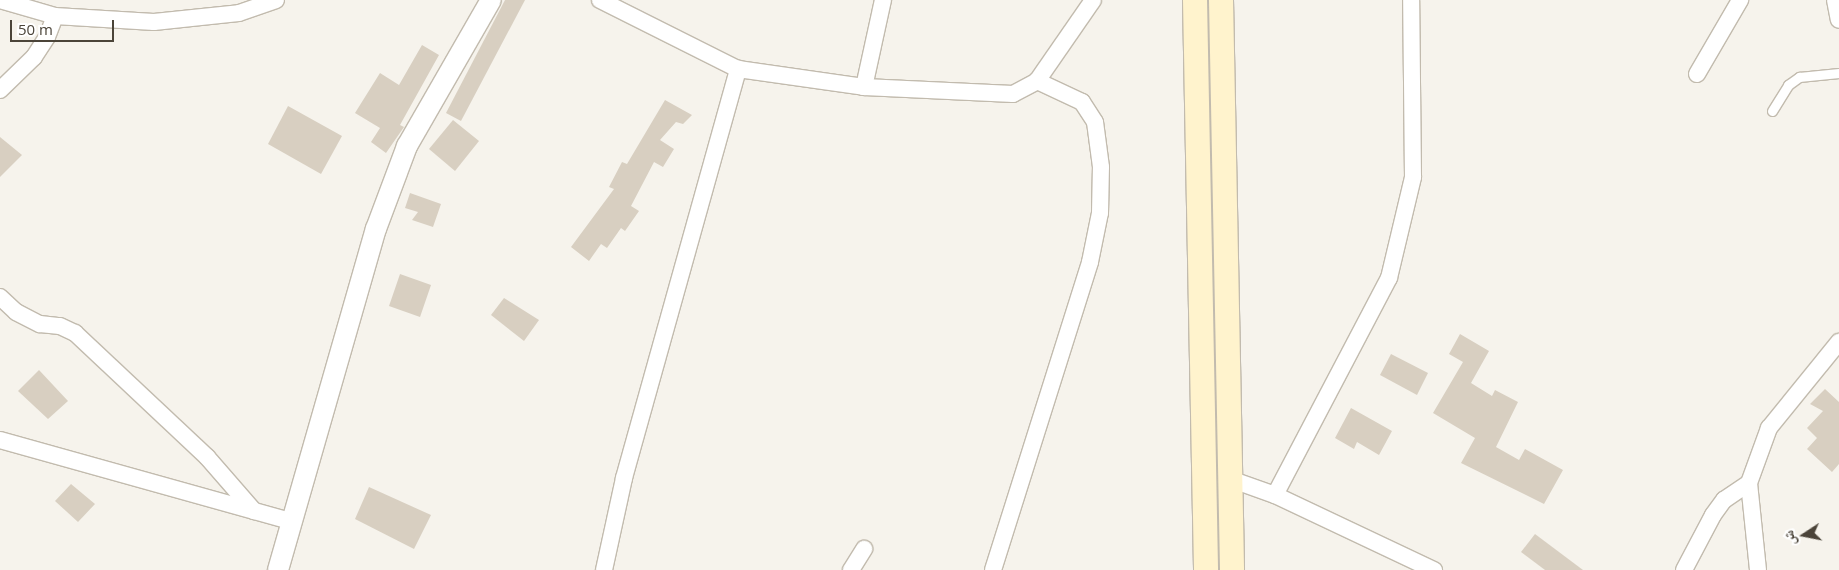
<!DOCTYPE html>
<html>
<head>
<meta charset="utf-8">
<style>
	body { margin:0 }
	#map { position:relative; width:1839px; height:570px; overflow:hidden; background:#f6f3ec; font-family:"Open Sans","Noto Naskh Arabic",sans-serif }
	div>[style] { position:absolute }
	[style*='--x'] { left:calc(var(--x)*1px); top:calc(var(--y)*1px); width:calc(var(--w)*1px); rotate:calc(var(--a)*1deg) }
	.building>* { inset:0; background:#d8cfc1 }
	.roads { filter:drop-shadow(1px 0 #c2bbae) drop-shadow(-1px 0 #c2bbae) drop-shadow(0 1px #c2bbae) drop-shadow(0 -1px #c2bbae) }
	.service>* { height:9px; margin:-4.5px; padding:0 4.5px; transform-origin:4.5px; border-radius:4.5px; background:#fff }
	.minor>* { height:16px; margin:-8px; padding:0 8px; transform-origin:8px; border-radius:8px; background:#fff }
	.tertiary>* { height:20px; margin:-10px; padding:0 10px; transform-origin:10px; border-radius:10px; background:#fff }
	.secondary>* { height:24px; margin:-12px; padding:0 12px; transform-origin:12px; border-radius:12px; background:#fff3cd }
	span { translate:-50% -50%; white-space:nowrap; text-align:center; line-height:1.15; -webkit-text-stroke:5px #fff; paint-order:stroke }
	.north { position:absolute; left:1779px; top:510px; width:50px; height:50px; -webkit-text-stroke:4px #fff; paint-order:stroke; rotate:259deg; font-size:14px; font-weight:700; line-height:20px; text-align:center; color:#4b4439 }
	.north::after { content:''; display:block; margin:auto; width:18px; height:22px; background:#4b4439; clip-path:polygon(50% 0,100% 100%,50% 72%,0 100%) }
	.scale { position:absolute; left:10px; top:20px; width:104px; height:22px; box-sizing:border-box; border:2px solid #4b4439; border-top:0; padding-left:6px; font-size:15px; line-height:18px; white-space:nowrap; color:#4b4439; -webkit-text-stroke:4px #fff; paint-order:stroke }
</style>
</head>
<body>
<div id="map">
	<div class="building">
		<div style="clip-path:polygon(505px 0,525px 0,461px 121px,446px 113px)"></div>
		<div style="clip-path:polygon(422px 45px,439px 55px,400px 125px,404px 127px,386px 153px,371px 142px,380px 128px,355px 113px,380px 73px,399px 85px)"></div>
		<div style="clip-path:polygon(665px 100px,692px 115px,683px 124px,676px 122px,660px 140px,674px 149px,663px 167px,654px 162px,631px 206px,639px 211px,625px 231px,621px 228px,607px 248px,601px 244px,589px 261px,571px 247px,614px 189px,609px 187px,622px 162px,627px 164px)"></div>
		<div style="clip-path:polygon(288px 106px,342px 136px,321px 174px,268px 144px)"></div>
		<div style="clip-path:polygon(453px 120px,479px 141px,455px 171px,429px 149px)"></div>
		<div style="clip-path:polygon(0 137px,22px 155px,0 177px)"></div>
		<div style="clip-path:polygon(410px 193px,441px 204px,433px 227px,412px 220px,418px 212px,405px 208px)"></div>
		<div style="clip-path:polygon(400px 274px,431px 285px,420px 317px,389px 306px)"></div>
		<div style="clip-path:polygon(504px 298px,539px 320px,524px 341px,491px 315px)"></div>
		<div style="clip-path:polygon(1460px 334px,1489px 351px,1471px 383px,1492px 396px,1495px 390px,1518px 402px,1496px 447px,1519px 460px,1525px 449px,1563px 470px,1544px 504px,1461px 463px,1475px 438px,1433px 413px,1463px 362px,1449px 354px)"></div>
		<div style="clip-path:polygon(1391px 354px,1428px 373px,1417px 395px,1380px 375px)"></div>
		<div style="clip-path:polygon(39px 370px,68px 401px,48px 419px,18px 391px)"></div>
		<div style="clip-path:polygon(1825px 389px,1839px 402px,1839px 464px,1832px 472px,1807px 449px,1817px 438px,1807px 428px,1823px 411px,1810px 404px)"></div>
		<div style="clip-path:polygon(1351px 408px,1392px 431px,1379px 455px,1357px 442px,1354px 449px,1335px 438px)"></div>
		<div style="clip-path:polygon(71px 484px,95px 504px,78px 522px,55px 501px)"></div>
		<div style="clip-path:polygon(369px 487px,431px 515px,414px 549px,355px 519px)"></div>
		<div style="clip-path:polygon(1535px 534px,1583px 570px,1545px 570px,1521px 552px)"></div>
	</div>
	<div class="roads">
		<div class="service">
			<div style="--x:1772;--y:111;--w:31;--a:-58"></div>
			<div style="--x:1788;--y:85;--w:14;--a:-36"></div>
			<div style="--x:1799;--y:77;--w:40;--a:-5.7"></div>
		</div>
		<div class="minor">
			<div style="--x:0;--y:0;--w:57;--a:16.2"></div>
			<div style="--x:55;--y:16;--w:99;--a:3.5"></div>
			<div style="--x:154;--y:22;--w:85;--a:-6"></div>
			<div style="--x:239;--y:13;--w:39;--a:-19"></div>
			<div style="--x:600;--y:0;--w:154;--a:26.6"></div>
			<div style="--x:738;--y:69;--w:127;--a:8.1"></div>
			<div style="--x:864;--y:87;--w:149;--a:2.7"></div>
			<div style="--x:1013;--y:94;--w:27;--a:-28"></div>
			<div style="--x:1037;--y:81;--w:98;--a:-55.3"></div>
			<div style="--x:1835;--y:0;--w:20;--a:79"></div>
			<div style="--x:1697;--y:74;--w:86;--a:-59.8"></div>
			<div style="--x:864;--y:87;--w:89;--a:-77.7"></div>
			<div style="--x:0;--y:90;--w:47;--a:-44.1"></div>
			<div style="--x:34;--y:57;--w:24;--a:-57"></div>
			<div style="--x:47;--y:37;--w:22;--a:-69"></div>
			<div style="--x:0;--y:297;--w:22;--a:43"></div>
			<div style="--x:16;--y:312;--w:27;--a:27"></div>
			<div style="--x:40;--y:324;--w:20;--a:6"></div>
			<div style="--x:60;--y:326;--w:17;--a:25"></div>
			<div style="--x:75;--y:333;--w:181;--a:43.2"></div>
			<div style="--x:207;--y:457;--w:72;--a:49"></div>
			<div style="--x:0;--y:440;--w:304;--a:15.6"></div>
			<div style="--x:1230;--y:479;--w:48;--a:19.6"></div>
			<div style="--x:1275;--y:495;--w:176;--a:25.3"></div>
			<div style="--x:1275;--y:495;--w:245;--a:-62.3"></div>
			<div style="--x:1389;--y:278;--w:104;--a:-76.6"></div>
			<div style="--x:1413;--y:177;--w:177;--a:-90.6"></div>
			<div style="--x:604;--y:570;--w:94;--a:-77.7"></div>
			<div style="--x:624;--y:478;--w:425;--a:-74.4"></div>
			<div style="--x:851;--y:570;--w:25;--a:-58"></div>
			<div style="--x:993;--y:570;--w:323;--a:-72.5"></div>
			<div style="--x:1090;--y:262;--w:50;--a:-78.5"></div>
			<div style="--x:1100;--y:213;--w:46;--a:-88.8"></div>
			<div style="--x:1101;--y:167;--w:45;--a:-97.6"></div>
			<div style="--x:1095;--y:122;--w:24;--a:-123"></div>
			<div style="--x:1082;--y:102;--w:50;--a:-155"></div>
			<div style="--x:1684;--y:570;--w:62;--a:-62.2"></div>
			<div style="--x:1713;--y:515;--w:19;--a:-54"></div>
			<div style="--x:1724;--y:500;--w:30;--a:-34"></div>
			<div style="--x:1758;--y:570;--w:87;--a:-95.9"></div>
			<div style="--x:1749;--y:483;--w:59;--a:-70"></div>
			<div style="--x:1769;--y:428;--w:111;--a:-50.9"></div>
		</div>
		<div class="tertiary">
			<div style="--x:278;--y:570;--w:355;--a:-74"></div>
			<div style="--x:376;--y:229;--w:89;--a:-69.5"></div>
			<div style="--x:407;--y:146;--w:168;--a:-60.1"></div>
		</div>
		<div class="secondary">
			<div style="--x:1195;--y:0;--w:570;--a:88.89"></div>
			<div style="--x:1221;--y:0;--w:570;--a:88.89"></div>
		</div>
	</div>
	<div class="north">ش</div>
	<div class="scale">50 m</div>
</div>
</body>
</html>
